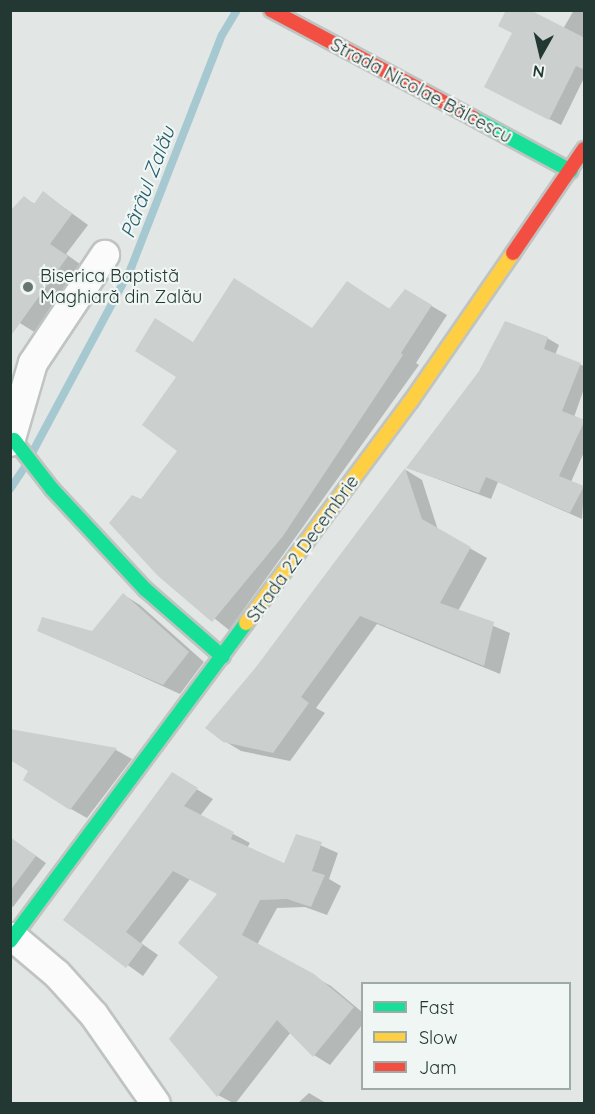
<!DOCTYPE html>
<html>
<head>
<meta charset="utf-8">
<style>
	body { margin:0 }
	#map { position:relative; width:595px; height:1114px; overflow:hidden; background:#e2e7e5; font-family:Quicksand,sans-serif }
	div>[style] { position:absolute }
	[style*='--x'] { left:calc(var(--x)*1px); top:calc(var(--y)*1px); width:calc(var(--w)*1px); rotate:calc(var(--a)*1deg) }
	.shadow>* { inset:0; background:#0003 }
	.stream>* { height:8px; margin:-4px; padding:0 4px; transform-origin:4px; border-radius:4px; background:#a6c9d1 }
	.building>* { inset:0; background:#cbd0ce }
	.roads { filter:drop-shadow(2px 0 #bfc4c2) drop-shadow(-2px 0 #bfc4c2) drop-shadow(0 2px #bfc4c2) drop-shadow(0 -2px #bfc4c2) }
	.street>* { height:28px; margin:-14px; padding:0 14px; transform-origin:14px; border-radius:14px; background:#fbfbfb }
	.fast>* { height:14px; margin:-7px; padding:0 7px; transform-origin:7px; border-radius:7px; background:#16e098 }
	.slow>* { height:14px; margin:-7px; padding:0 7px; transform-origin:7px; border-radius:7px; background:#ffcf43 }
	.jam>* { height:14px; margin:-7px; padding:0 7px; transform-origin:7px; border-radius:7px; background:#f24e42 }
	.dots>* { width:16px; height:16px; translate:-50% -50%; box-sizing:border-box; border:3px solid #f0f6f3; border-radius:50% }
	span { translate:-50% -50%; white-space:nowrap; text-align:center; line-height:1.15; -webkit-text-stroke:4.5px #f0f6f3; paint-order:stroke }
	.street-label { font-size:18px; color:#233733 }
	.poi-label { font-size:18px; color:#233733 }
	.left { translate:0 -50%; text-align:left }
	.water-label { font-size:20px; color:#245c6c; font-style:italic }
	.frame { position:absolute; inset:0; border:12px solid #233733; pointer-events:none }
	.legend { position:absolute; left:361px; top:982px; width:210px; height:108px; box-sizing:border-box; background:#f0f6f3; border:2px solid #9eaaa6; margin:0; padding:8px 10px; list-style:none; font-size:18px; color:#233733 }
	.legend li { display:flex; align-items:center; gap:12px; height:30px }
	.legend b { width:30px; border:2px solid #9eaaa6 }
	.north { position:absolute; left:511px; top:24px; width:60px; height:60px; -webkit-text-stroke:4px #f0f6f3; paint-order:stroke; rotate:188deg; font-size:16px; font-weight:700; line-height:24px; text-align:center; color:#233733 }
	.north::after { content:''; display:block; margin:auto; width:21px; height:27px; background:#233733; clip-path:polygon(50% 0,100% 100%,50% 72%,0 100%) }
</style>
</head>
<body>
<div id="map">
	<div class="shadow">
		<div style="clip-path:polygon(574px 10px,584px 10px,584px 78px,561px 125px,498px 93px,563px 29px)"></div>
		<div style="clip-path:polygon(44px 193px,88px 225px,66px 254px,84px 267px,36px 333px,10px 317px,10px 208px,13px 210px,24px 198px,35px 204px)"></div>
		<div style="clip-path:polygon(348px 283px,391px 310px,406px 291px,447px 315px,416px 363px,419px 365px,229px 630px,159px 574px,141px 501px,179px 451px,178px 376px,194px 343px,313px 329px)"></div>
		<div style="clip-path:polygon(547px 338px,559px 345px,555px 355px,584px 366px,584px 389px,574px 417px,584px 421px,584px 452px,571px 482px,584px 487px,582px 519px,498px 482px,491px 499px,408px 468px)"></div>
		<div style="clip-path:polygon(406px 470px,422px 480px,438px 530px,487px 558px,458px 611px,510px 633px,500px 674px,377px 624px,316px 708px,325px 713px,290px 761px,241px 751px,223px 740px,257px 668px)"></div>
		<div style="clip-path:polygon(124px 595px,140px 605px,204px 662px,180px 694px,39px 630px,93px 633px)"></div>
		<div style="clip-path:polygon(10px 731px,116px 750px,132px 759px,87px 818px,71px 809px,31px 770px)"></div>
		<div style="clip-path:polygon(188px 784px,213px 799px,200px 816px,250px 843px,247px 848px,285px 865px,297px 835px,338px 853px,329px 879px,341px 886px,327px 915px,305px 907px,277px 908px,257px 945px,331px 986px,362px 1012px,362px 1025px,330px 1065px,314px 1055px,291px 1032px,235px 1104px,218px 1095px,218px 894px,190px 879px,141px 943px,158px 955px,143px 976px,65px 920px)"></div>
		<div style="clip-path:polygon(12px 839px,46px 863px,13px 907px,10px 905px)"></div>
		<div style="clip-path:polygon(309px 1093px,326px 1103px,326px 1104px,297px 1104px)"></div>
	</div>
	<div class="stream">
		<div style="--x:32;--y:453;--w:210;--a:-61.8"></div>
		<div style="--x:131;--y:268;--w:250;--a:-68.7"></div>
		<div style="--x:222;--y:35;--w:29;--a:-59"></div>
		<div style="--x:10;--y:489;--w:27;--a:-56"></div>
	</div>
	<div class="building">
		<div style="clip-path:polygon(506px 10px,530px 10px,585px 38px,585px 70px,576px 66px,549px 120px,484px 87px,512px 33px,498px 26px)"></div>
		<div style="clip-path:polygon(43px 191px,72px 214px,50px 244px,68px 256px,10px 337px,10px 211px,24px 196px,34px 204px)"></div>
		<div style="clip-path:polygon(234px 278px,312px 328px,347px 281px,389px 309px,405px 289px,432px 305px,401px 353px,403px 355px,283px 536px,212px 622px,158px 576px,109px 523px,132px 495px,141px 499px,177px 451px,142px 425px,176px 377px,135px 351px,155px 318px,193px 342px)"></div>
		<div style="clip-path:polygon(505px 321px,548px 337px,544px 349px,581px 363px,562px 411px,585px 420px,559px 476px,584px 486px,570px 513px,486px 477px,479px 493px,406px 468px,479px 371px)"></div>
		<div style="clip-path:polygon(405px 468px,422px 519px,471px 547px,440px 603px,494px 622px,484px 666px,360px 616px,301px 697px,309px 703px,273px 753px,223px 742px,205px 728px,256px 667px)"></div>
		<div style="clip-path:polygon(123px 593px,189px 652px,163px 685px,37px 631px,42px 617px,92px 631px)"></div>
		<div style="clip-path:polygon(10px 729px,117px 748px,70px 810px,23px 780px,28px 771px,10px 760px)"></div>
		<div style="clip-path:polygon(172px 772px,198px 788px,184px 806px,234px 832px,231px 839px,284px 863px,296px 834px,322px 842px,312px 871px,325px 875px,311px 907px,287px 899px,260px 900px,242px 935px,314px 974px,354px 1007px,313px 1057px,277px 1020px,217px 1097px,169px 1039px,218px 977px,178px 943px,217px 894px,173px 871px,126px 932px,143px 945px,126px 968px,63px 920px)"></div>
		<div style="clip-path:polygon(10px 837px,36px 856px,10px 891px)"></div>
	</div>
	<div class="roads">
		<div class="street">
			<div style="--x:10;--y:442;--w:82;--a:-73.8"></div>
			<div style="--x:33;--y:363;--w:130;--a:-56.3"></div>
			<div style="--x:13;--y:937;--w:57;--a:40.1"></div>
			<div style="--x:57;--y:974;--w:55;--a:47.9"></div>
			<div style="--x:94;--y:1015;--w:108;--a:55.1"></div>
		</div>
		<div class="fast">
			<div style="--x:473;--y:118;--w:111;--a:28.4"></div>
			<div style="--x:14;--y:440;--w:62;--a:52.2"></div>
			<div style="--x:52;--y:489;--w:137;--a:47.1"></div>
			<div style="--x:145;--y:589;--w:103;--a:41.1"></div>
			<div style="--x:10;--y:941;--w:396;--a:-53.4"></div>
		</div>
		<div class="slow">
			<div style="--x:246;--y:623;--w:277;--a:-53.4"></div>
			<div style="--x:411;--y:401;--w:180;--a:-55.4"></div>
		</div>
		<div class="jam">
			<div style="--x:271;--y:10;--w:229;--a:28.1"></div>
			<div style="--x:513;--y:253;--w:126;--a:-55.7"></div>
		</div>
	</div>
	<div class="dots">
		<div style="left:28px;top:287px;background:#667571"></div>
	</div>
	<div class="street-label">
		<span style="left:421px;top:91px;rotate:28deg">Strada Nicolae Bălcescu</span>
		<span style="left:303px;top:549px;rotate:-54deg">Strada 22 Decembrie</span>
	</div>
	<div class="poi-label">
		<span class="left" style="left:40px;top:287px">Biserica Baptistă<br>Maghiară din Zalău</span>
	</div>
	<div class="water-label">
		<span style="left:147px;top:182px;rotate:-69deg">Pârâul Zalău</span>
	</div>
	<div class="frame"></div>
	<ul class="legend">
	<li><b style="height:8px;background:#16e098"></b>Fast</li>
	<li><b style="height:8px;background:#ffcf43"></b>Slow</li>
	<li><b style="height:8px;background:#f24e42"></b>Jam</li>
	</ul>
	<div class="north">N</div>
</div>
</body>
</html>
